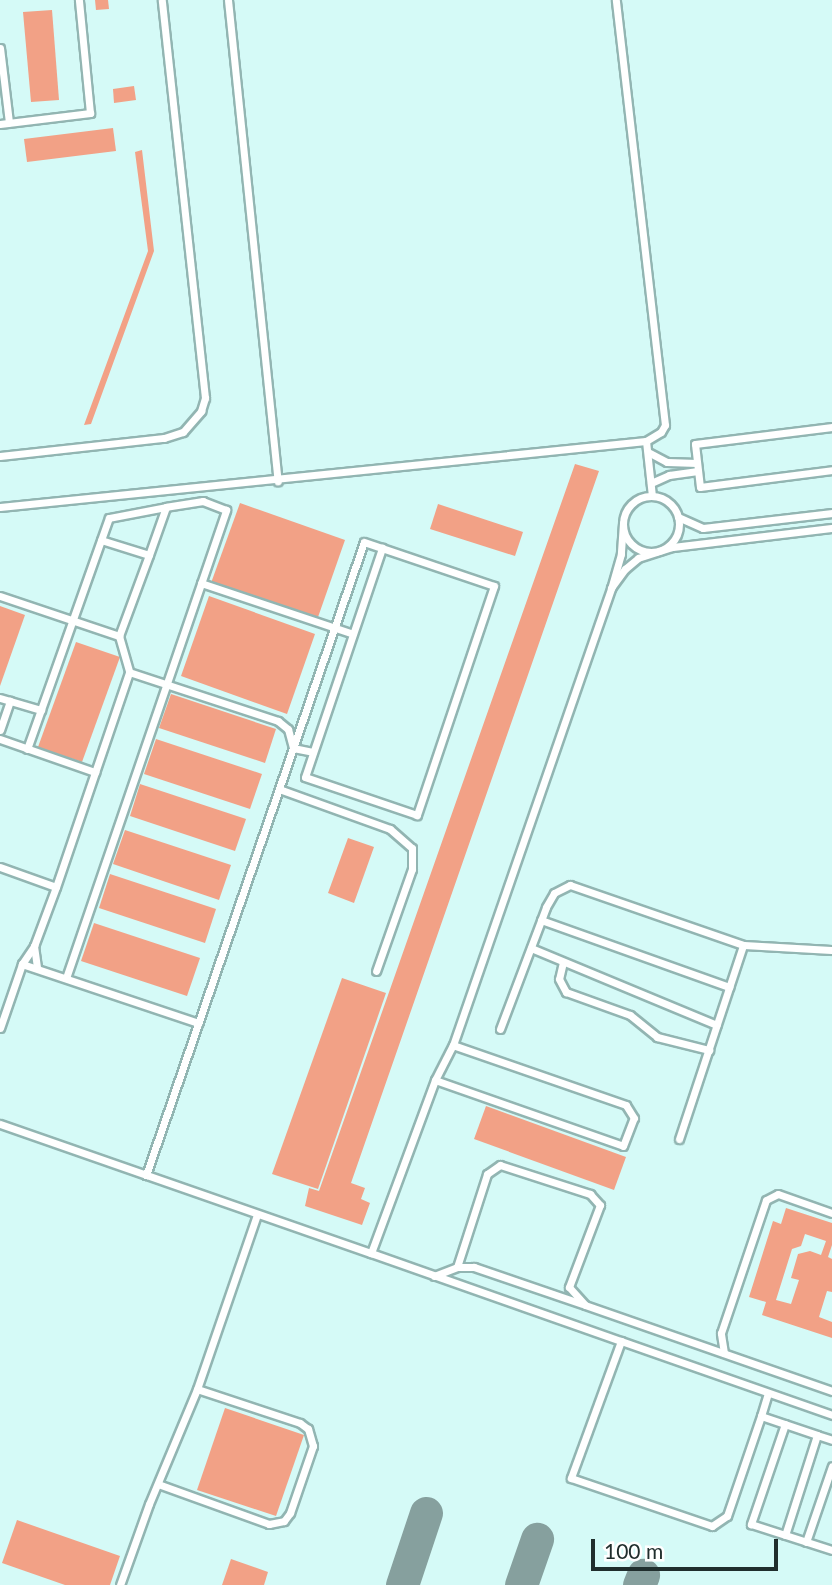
<!DOCTYPE html>
<html>
<head>
<meta charset="utf-8">
<style>
	body { margin:0 }
	#map { position:relative; width:832px; height:1585px; overflow:hidden; background:#d5faf7; font-family:Lato,sans-serif }
	div>[style] { position:absolute }
	[style*='--x'] { left:calc(var(--x)*1px); top:calc(var(--y)*1px); width:calc(var(--w)*1px); rotate:calc(var(--a)*1deg) }
	.taxiway>* { height:33px; margin:-16.5px; padding:0 16.5px; transform-origin:16.5px; border-radius:16.5px; background:#86a09e }
	.building>* { inset:0; background:#f2a186 }
	.roads { filter:drop-shadow(2px 0 #92b5b2) drop-shadow(-2px 0 #92b5b2) drop-shadow(0 2px #92b5b2) drop-shadow(0 -2px #92b5b2) }
	.service>* { height:7px; margin:-3.5px; padding:0 3.5px; transform-origin:3.5px; border-radius:3.5px; background:#fff }
	.service>.ring { margin:-3.5px; padding:0; box-sizing:content-box; background:none; border:7px solid #fff; border-radius:50% }
	span { translate:-50% -50%; white-space:nowrap; text-align:center; line-height:1.15; -webkit-text-stroke:5px #fff; paint-order:stroke }
	.scale { position:absolute; left:591px; top:1539px; width:187px; height:32px; box-sizing:border-box; border:4px solid #202e2d; border-top:0; padding-left:9px; font-size:21px; line-height:24px; white-space:nowrap; color:#202e2d; -webkit-text-stroke:5px #fff; paint-order:stroke }
</style>
</head>
<body>
<div id="map">
	<div class="taxiway">
		<div style="--x:402;--y:1585;--w:76;--a:-71.6"></div>
		<div style="--x:521;--y:1585;--w:49;--a:-70.8"></div>
		<div style="--x:639;--y:1585;--w:11;--a:-68"></div>
	</div>
	<div class="building">
		<div style="clip-path:polygon(95px 0,108px 0,109px 9px,96px 10px)"></div>
		<div style="clip-path:polygon(52px 10px,59px 100px,31px 102px,23px 12px)"></div>
		<div style="clip-path:polygon(134px 86px,136px 100px,114px 103px,113px 89px)"></div>
		<div style="clip-path:polygon(113px 128px,116px 151px,27px 162px,24px 139px)"></div>
		<div style="clip-path:polygon(142px 150px,154px 251px,91px 424px,84px 425px,148px 251px,135px 152px)"></div>
		<div style="clip-path:polygon(575px 464px,599px 471px,351px 1183px,365px 1188px,361px 1199px,370px 1203px,362px 1225px,305px 1206px,309px 1188px,319px 1191px)"></div>
		<div style="clip-path:polygon(240px 503px,345px 540px,317px 620px,211px 583px)"></div>
		<div style="clip-path:polygon(438px 504px,523px 532px,515px 556px,430px 529px)"></div>
		<div style="clip-path:polygon(209px 596px,315px 634px,287px 714px,181px 676px)"></div>
		<div style="clip-path:polygon(0 606px,25px 615px,0 686px)"></div>
		<div style="clip-path:polygon(76px 642px,120px 657px,82px 762px,38px 747px)"></div>
		<div style="clip-path:polygon(171px 694px,276px 729px,265px 763px,159px 728px)"></div>
		<div style="clip-path:polygon(156px 739px,262px 774px,250px 809px,144px 774px)"></div>
		<div style="clip-path:polygon(140px 784px,246px 819px,235px 851px,130px 816px)"></div>
		<div style="clip-path:polygon(125px 830px,231px 865px,219px 900px,113px 864px)"></div>
		<div style="clip-path:polygon(348px 838px,374px 847px,354px 903px,328px 893px)"></div>
		<div style="clip-path:polygon(110px 874px,216px 909px,205px 943px,99px 908px)"></div>
		<div style="clip-path:polygon(94px 923px,200px 958px,187px 996px,81px 961px)"></div>
		<div style="clip-path:polygon(342px 978px,386px 993px,318px 1189px,272px 1174px)"></div>
		<div style="clip-path:polygon(486px 1106px,626px 1157px,614px 1190px,474px 1139px)"></div>
		<div style="clip-path:polygon(evenodd,786px 1208px,832px 1223px,832px 1245px,828px 1257px,832px 1259px,832px 1292px,827px 1291px,819px 1317px,832px 1322px,832px 1338px,762px 1315px,766px 1302px,749px 1297px,773px 1221px,781px 1224px,786px 1208px,805px 1234px,826px 1241px,821px 1255px,810px 1251px,798px 1254px,791px 1278px,799px 1280px,791px 1304px,776px 1300px,792px 1249px,801px 1246px,805px 1234px)"></div>
		<div style="clip-path:polygon(225px 1408px,304px 1435px,276px 1516px,197px 1490px)"></div>
		<div style="clip-path:polygon(17px 1520px,120px 1556px,110px 1585px,65px 1585px,2px 1563px)"></div>
		<div style="clip-path:polygon(231px 1559px,268px 1572px,264px 1585px,222px 1585px)"></div>
	</div>
	<div class="roads">
		<div class="service">
			<div style="--x:228;--y:0;--w:484;--a:84.1"></div>
			<div style="--x:0;--y:48;--w:75;--a:83.1"></div>
			<div style="--x:0;--y:124;--w:91;--a:-7"></div>
			<div style="--x:90;--y:113;--w:114;--a:-95.6"></div>
			<div style="--x:832;--y:427;--w:138;--a:172.9"></div>
			<div style="--x:695;--y:444;--w:43;--a:83.4"></div>
			<div style="--x:700;--y:487;--w:133;--a:-7.3"></div>
			<div style="--x:646;--y:441;--w:55;--a:83.8"></div>
			<div style="--x:648;--y:452;--w:21;--a:28"></div>
			<div style="--x:667;--y:462;--w:30;--a:2"></div>
			<div style="--x:0;--y:456;--w:165;--a:-6.3"></div>
			<div style="--x:164;--y:438;--w:20;--a:-18"></div>
			<div style="--x:183;--y:432;--w:28;--a:-49"></div>
			<div style="--x:201;--y:411;--w:14;--a:-73"></div>
			<div style="--x:205;--y:398;--w:400;--a:-96.2"></div>
			<div style="--x:651;--y:483;--w:20;--a:-24"></div>
			<div style="--x:669;--y:475;--w:29;--a:-8"></div>
			<div class="ring" style="left:623px;top:496px;width:49px;height:49px"></div>
			<div style="--x:0;--y:507;--w:649;--a:-5.83"></div>
			<div style="--x:646;--y:441;--w:17;--a:-31"></div>
			<div style="--x:661;--y:432;--w:8;--a:-60"></div>
			<div style="--x:665;--y:425;--w:428;--a:-96.6"></div>
			<div style="--x:678;--y:517;--w:27;--a:24"></div>
			<div style="--x:703;--y:528;--w:130;--a:-6.6"></div>
			<div style="--x:623;--y:523;--w:31;--a:94"></div>
			<div style="--x:621;--y:554;--w:35;--a:106"></div>
			<div style="--x:611;--y:588;--w:24;--a:-54"></div>
			<div style="--x:625;--y:569;--w:17;--a:-40"></div>
			<div style="--x:638;--y:558;--w:36;--a:-18"></div>
			<div style="--x:672;--y:547;--w:161;--a:-6.8"></div>
			<div style="--x:101;--y:540;--w:50;--a:17.4"></div>
			<div style="--x:149;--y:555;--w:86;--a:110.3"></div>
			<div style="--x:201;--y:583;--w:160;--a:18.5"></div>
			<div style="--x:0;--y:596;--w:126;--a:18.6"></div>
			<div style="--x:119;--y:636;--w:37;--a:74"></div>
			<div style="--x:129;--y:672;--w:157;--a:18.2"></div>
			<div style="--x:278;--y:721;--w:13;--a:39"></div>
			<div style="--x:288;--y:729;--w:20;--a:75"></div>
			<div style="--x:293;--y:748;--w:20;--a:11"></div>
			<div style="--x:0;--y:698;--w:43;--a:16.3"></div>
			<div style="--x:0;--y:730;--w:31;--a:-71"></div>
			<div style="--x:0;--y:739;--w:101;--a:19.2"></div>
			<div style="--x:27;--y:749;--w:245;--a:-70.5"></div>
			<div style="--x:109;--y:518;--w:58;--a:-10.9"></div>
			<div style="--x:279;--y:789;--w:118;--a:19.8"></div>
			<div style="--x:390;--y:829;--w:29;--a:41"></div>
			<div style="--x:412;--y:848;--w:21;--a:90"></div>
			<div style="--x:412;--y:869;--w:108;--a:109.4"></div>
			<div style="--x:0;--y:867;--w:59;--a:19.7"></div>
			<div style="--x:56;--y:887;--w:63;--a:110.4"></div>
			<div style="--x:56;--y:887;--w:227;--a:-71.2"></div>
			<div style="--x:541;--y:920;--w:200;--a:19.6"></div>
			<div style="--x:531;--y:948;--w:201;--a:22.5"></div>
			<div style="--x:563;--y:962;--w:17;--a:103"></div>
			<div style="--x:559;--y:979;--w:15;--a:62"></div>
			<div style="--x:566;--y:992;--w:68;--a:19.8"></div>
			<div style="--x:630;--y:1015;--w:35;--a:39"></div>
			<div style="--x:657;--y:1037;--w:54;--a:14"></div>
			<div style="--x:22;--y:964;--w:22;--a:-56"></div>
			<div style="--x:34;--y:946;--w:22;--a:82"></div>
			<div style="--x:66;--y:978;--w:495;--a:-71.1"></div>
			<div style="--x:226;--y:510;--w:25;--a:-159"></div>
			<div style="--x:203;--y:501;--w:37;--a:171"></div>
			<div style="--x:166;--y:507;--w:51;--a:109.5"></div>
			<div style="--x:0;--y:1028;--w:68;--a:-71"></div>
			<div style="--x:22;--y:964;--w:186;--a:18.5"></div>
			<div style="--x:500;--y:1029;--w:130;--a:-69.3"></div>
			<div style="--x:546;--y:907;--w:16;--a:-60"></div>
			<div style="--x:554;--y:893;--w:18;--a:-27"></div>
			<div style="--x:570;--y:885;--w:183;--a:19.1"></div>
			<div style="--x:743;--y:945;--w:89;--a:3.2"></div>
			<div style="--x:435;--y:1080;--w:199;--a:19.3"></div>
			<div style="--x:623;--y:1146;--w:30;--a:-69"></div>
			<div style="--x:634;--y:1118;--w:15;--a:-122"></div>
			<div style="--x:626;--y:1105;--w:183;--a:-160.9"></div>
			<div style="--x:0;--y:1124;--w:393;--a:19.2"></div>
			<div style="--x:371;--y:1253;--w:184;--a:-69.7"></div>
			<div style="--x:435;--y:1080;--w:39;--a:-63"></div>
			<div style="--x:453;--y:1045;--w:484;--a:-70.9"></div>
			<div style="--x:679;--y:1139;--w:204;--a:-71.7"></div>
			<div style="--x:146;--y:1175;--w:669;--a:-71"></div>
			<div style="--x:364;--y:542;--w:137;--a:18.7"></div>
			<div style="--x:494;--y:586;--w:242;--a:108.6"></div>
			<div style="--x:417;--y:815;--w:118;--a:-161.3"></div>
			<div style="--x:305;--y:777;--w:242;--a:-71.4"></div>
			<div style="--x:371;--y:1253;--w:265;--a:19.4"></div>
			<div style="--x:621;--y:1341;--w:146;--a:110.1"></div>
			<div style="--x:571;--y:1478;--w:149;--a:18.8"></div>
			<div style="--x:712;--y:1526;--w:18;--a:-34"></div>
			<div style="--x:727;--y:1516;--w:106;--a:-71.2"></div>
			<div style="--x:761;--y:1416;--w:59;--a:18.7"></div>
			<div style="--x:817;--y:1435;--w:105;--a:107.7"></div>
			<div style="--x:457;--y:1267;--w:98;--a:-72.1"></div>
			<div style="--x:487;--y:1174;--w:16;--a:-35"></div>
			<div style="--x:500;--y:1165;--w:95;--a:17.9"></div>
			<div style="--x:590;--y:1194;--w:15;--a:48"></div>
			<div style="--x:600;--y:1205;--w:88;--a:110.7"></div>
			<div style="--x:569;--y:1287;--w:24;--a:48"></div>
			<div style="--x:585;--y:1305;--w:262;--a:19.2"></div>
			<div style="--x:434;--y:1276;--w:25;--a:-21"></div>
			<div style="--x:457;--y:1267;--w:17;--a:0"></div>
			<div style="--x:474;--y:1267;--w:114;--a:18.9"></div>
			<div style="--x:621;--y:1341;--w:224;--a:19.3"></div>
			<div style="--x:724;--y:1353;--w:20;--a:-99"></div>
			<div style="--x:721;--y:1333;--w:140;--a:-71.3"></div>
			<div style="--x:766;--y:1200;--w:13;--a:-27"></div>
			<div style="--x:778;--y:1194;--w:57;--a:19.4"></div>
			<div style="--x:761;--y:1416;--w:24;--a:-73"></div>
			<div style="--x:785;--y:1424;--w:106;--a:108.8"></div>
			<div style="--x:751;--y:1524;--w:85;--a:17.8"></div>
			<div style="--x:817;--y:1435;--w:16;--a:18"></div>
			<div style="--x:158;--y:1484;--w:118;--a:19.8"></div>
			<div style="--x:269;--y:1524;--w:15;--a:-11"></div>
			<div style="--x:284;--y:1521;--w:10;--a:-53"></div>
			<div style="--x:290;--y:1513;--w:71;--a:-71.1"></div>
			<div style="--x:313;--y:1446;--w:18;--a:-106"></div>
			<div style="--x:308;--y:1429;--w:10;--a:-143"></div>
			<div style="--x:300;--y:1423;--w:108;--a:-161.7"></div>
			<div style="--x:806;--y:1542;--w:80;--a:-71.1"></div>
			<div style="--x:120;--y:1585;--w:86;--a:-70.3"></div>
			<div style="--x:149;--y:1504;--w:125;--a:-67.3"></div>
			<div style="--x:197;--y:1389;--w:184;--a:-71"></div>
		</div>
	</div>
	<div class="scale">100 m</div>
</div>
</body>
</html>
